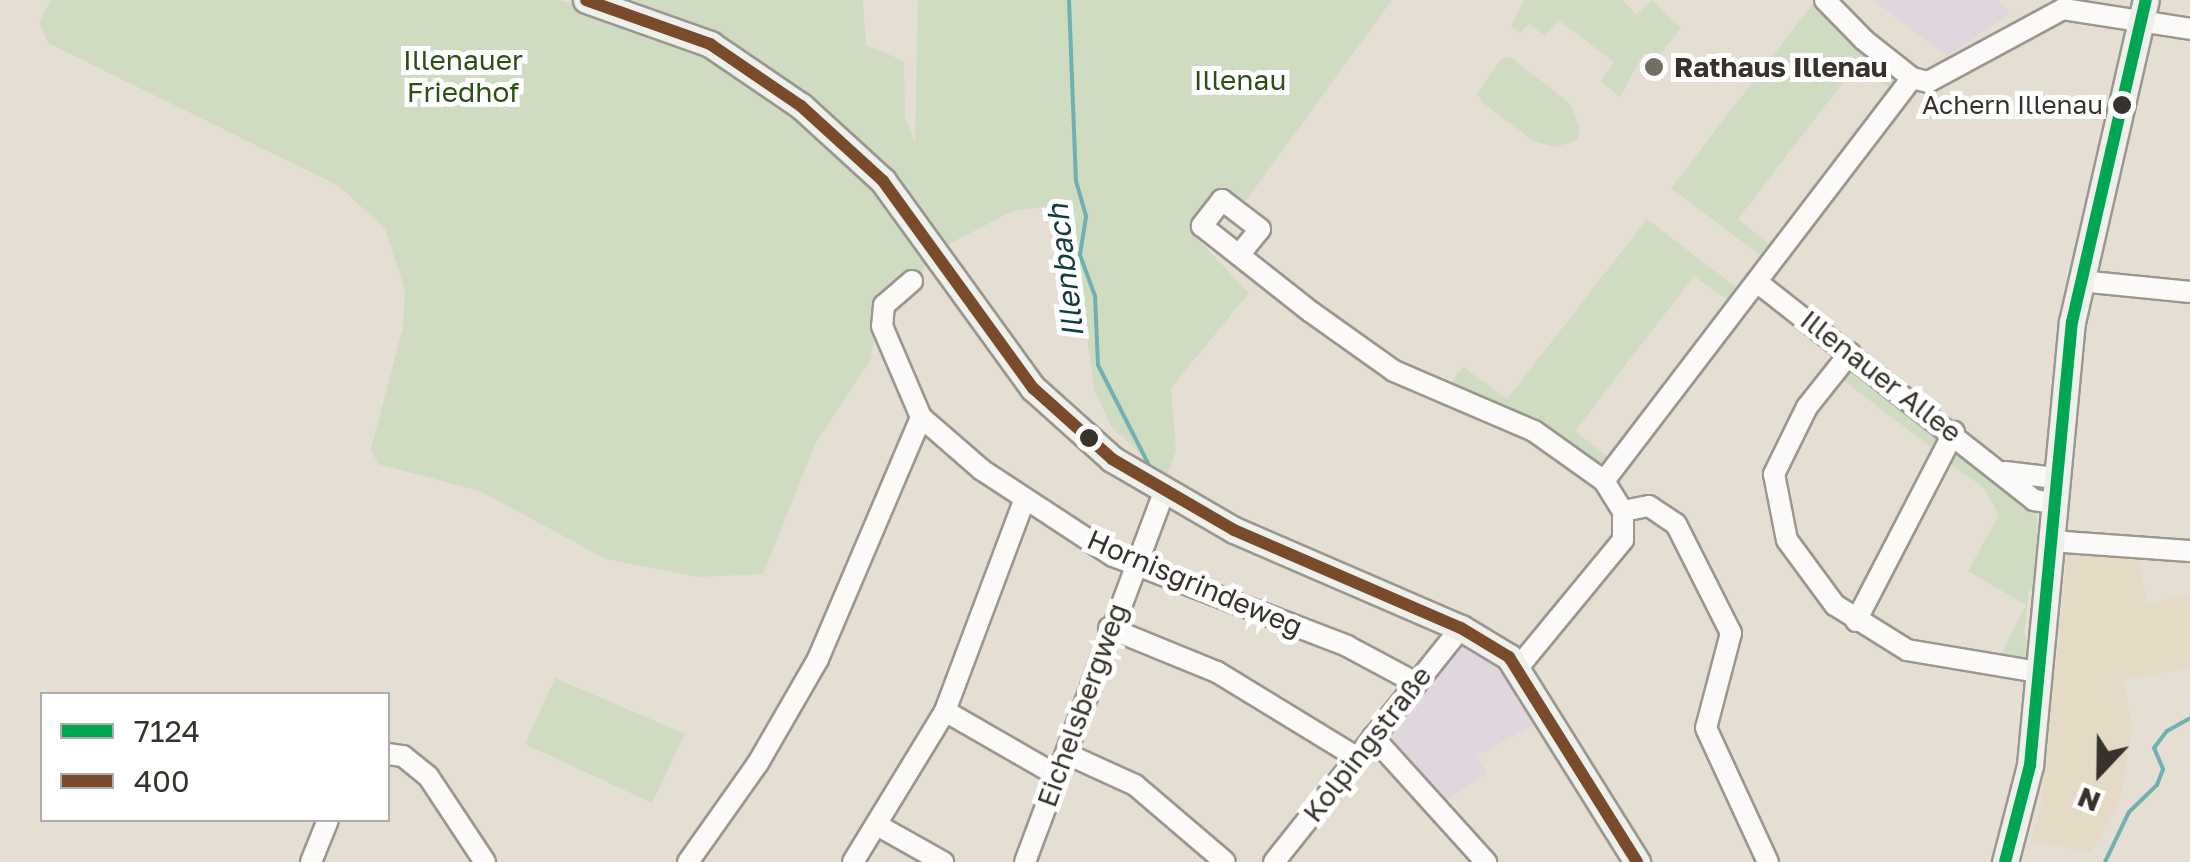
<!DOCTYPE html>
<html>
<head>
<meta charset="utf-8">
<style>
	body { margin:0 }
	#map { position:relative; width:2190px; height:862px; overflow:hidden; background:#e4ded3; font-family:"Golos Text",sans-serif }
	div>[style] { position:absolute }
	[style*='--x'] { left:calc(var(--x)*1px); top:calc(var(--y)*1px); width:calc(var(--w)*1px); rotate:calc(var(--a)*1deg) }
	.built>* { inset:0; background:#e5dac6 }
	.education>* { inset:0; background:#e0d7de }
	.green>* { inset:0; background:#d0dcc1 }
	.stream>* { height:4px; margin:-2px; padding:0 2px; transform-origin:2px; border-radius:2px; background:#70b0b1 }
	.roads { filter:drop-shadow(2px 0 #9b968e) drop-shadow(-2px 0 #9b968e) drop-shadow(0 2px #9b968e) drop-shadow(0 -2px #9b968e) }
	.minor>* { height:20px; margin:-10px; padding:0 10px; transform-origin:10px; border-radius:10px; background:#fbfaf8 }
	.major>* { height:25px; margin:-12.5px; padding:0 12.5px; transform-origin:12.5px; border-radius:12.5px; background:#edf0eb }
	.bus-1>* { height:12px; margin:-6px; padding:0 6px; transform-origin:6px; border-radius:6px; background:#00a651 }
	.bus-2>* { height:12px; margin:-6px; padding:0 6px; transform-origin:6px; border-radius:6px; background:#7a4b2a }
	.dots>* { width:28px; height:28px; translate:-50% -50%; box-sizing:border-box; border:5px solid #fff; border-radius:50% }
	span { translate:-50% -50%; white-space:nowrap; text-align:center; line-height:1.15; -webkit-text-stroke:10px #fff; paint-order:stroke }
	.bus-label { font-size:26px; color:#37332c }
	.right { translate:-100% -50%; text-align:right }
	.park-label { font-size:28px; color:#2c4f15 }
	.poi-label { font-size:28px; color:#37332c; font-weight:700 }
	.left { translate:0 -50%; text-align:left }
	.street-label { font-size:28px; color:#37332c }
	.water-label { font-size:30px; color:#113d40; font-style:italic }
	.legend { position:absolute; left:40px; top:692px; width:350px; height:130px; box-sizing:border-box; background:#fff; border:2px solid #afadab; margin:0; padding:12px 18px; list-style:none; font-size:30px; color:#37332c }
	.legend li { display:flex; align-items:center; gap:20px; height:50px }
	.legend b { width:50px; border:2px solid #afadab }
	.north { position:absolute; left:2050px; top:722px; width:100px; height:100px; -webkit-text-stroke:8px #fff; paint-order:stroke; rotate:202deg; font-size:28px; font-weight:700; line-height:40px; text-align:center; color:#37332c }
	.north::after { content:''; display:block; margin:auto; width:35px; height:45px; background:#37332c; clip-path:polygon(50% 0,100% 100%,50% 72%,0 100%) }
</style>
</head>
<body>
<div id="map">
	<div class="built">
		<div style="clip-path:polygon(2068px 548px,2137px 552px,2147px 604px,2190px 595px,2190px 668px,2123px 680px,2132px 725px,2120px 800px,2091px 852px,2031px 841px,2042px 801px)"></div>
	</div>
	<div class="education">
		<div style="clip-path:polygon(1873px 0,1999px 0,2010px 14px,1947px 56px)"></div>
		<div style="clip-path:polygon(1463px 645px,1510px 678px,1541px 721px,1476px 756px,1487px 774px,1441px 803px,1383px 740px)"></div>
	</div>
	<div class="green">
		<div style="clip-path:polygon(51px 0,559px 0,586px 8px,678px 43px,782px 100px,868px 179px,930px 263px,880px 305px,871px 359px,815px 444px,763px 574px,698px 577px,606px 559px,480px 491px,378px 464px,371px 449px,403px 327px,405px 290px,385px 229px,339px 186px,48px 43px,39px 22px)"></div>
		<div style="clip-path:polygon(622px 0,863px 0,866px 45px,904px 61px,905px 117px,915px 142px,918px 0,1392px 0,1242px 206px,1220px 190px,1189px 230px,1249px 293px,1171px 388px,1176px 451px,1166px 478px,1111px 426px,1094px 389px,1072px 224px,1064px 204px,1013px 211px,943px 247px,811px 99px,687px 23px)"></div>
		<div style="clip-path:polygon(1524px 0,1623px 0,1636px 15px,1652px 0,1681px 28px,1655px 61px,1644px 53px,1620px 97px,1600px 81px,1614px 62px,1558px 20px,1545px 36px,1529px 23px,1521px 33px,1511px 26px)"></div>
		<div style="clip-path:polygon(1816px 0,1900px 81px,1894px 91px,1857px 64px,1738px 219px,1774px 248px,1765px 259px,1671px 188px)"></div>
		<div style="clip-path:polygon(1511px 57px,1570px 104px,1580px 129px,1577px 140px,1556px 147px,1534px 141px,1482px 102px,1477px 93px,1502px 58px)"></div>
		<div style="clip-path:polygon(1647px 219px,1741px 291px,1732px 303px,1694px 276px,1575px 431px,1612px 460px,1604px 469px,1511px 409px,1448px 386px,1463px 367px,1507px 399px)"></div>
		<div style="clip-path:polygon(1849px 366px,1941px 438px,1936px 451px,1835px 374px)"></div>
		<div style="clip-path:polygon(1953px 447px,2037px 513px,2036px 590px,2029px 589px,2024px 632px,2033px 667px,2000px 657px,2026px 605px,1968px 571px,1999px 515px,1984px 488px,1948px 462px)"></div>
		<div style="clip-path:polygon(555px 678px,685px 734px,652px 803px,525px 744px)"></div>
	</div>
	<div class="stream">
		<div style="--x:1069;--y:0;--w:181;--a:87.8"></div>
		<div style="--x:1076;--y:181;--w:37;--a:74"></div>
		<div style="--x:1086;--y:217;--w:38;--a:99"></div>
		<div style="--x:1080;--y:255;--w:44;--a:69.9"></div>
		<div style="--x:1095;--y:296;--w:69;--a:87.5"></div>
		<div style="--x:1098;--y:365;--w:112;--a:63"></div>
		<div style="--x:2105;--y:862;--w:55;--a:-64.4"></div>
		<div style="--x:2129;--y:812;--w:39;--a:-44"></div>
		<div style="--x:2157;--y:785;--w:17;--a:-69"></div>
		<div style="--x:2163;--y:769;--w:23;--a:-113"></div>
		<div style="--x:2154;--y:748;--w:21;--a:-53"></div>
		<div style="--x:2167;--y:731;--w:26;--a:-29"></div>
	</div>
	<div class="roads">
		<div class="minor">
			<div style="--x:1825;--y:0;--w:56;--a:45.7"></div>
			<div style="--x:1864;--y:40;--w:61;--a:38.4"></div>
			<div style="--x:1912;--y:78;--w:16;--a:14"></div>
			<div style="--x:1928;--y:82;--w:153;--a:-28.4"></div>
			<div style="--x:2063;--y:9;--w:129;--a:8.9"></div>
			<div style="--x:1239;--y:255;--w:33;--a:-51"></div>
			<div style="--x:1260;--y:229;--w:48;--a:-142.7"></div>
			<div style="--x:1222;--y:200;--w:33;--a:128"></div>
			<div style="--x:1202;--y:226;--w:139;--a:38.3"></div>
			<div style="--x:1311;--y:312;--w:102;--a:35.4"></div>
			<div style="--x:1394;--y:371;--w:152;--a:23.2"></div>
			<div style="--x:1534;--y:431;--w:86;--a:35.5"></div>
			<div style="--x:1604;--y:481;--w:36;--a:58"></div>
			<div style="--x:1623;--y:511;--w:29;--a:90"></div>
			<div style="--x:1623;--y:540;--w:163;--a:129.5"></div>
			<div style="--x:912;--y:281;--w:37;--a:139"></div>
			<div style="--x:884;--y:305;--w:21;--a:95"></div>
			<div style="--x:882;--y:326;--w:99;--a:66.8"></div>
			<div style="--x:921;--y:417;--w:81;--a:41"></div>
			<div style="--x:982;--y:470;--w:157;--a:33.3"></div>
			<div style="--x:1113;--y:556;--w:251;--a:21"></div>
			<div style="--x:1347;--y:646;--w:76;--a:28.2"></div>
			<div style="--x:2080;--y:281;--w:111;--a:5.7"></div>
			<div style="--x:1757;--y:282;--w:352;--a:38.2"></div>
			<div style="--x:2034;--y:500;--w:20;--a:9"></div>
			<div style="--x:1850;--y:353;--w:69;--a:128.5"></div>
			<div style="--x:1807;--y:407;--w:75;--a:116.2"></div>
			<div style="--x:1774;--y:474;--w:67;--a:78.9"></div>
			<div style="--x:1787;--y:540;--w:81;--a:53.6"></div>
			<div style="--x:1835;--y:605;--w:85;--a:32"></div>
			<div style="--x:1907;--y:650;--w:134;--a:9.5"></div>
			<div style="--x:2005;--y:472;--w:51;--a:6.7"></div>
			<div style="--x:1604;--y:481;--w:507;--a:-52.61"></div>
			<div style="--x:1623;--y:511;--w:26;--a:-11"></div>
			<div style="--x:1649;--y:506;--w:32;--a:34"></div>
			<div style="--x:1676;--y:524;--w:122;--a:63.2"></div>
			<div style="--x:1731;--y:633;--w:98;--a:104.7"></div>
			<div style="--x:1706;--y:728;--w:148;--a:65.2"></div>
			<div style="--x:2050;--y:541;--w:140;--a:4.1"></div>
			<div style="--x:1856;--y:621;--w:213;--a:-62.6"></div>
			<div style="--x:1109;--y:628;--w:117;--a:22.2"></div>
			<div style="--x:1217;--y:672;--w:163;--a:31.4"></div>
			<div style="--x:945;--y:711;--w:130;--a:29.9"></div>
			<div style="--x:1373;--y:737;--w:169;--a:47.9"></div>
			<div style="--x:388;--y:754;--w:15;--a:8"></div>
			<div style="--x:403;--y:756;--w:32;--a:39"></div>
			<div style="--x:428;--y:776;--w:103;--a:56.5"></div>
			<div style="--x:1067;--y:754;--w:75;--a:24.5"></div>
			<div style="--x:1135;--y:785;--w:118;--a:40.5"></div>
			<div style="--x:877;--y:825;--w:76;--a:29.3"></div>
			<div style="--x:311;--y:862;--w:45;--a:-68"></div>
			<div style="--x:688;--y:862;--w:121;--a:-54.7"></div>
			<div style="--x:758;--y:763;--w:120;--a:-60"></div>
			<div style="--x:818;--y:659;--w:263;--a:-66.9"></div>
			<div style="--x:853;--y:862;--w:177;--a:-58.6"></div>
			<div style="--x:945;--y:711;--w:222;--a:-69.4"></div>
			<div style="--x:1025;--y:862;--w:394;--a:-69.4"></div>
			<div style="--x:1274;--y:862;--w:300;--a:-51.4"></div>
		</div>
		<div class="major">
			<div style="--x:586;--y:0;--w:132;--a:19.5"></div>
			<div style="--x:710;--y:44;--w:110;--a:34.3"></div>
			<div style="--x:801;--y:106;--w:111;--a:42.4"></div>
			<div style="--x:883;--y:181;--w:256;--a:54.1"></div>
			<div style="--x:1033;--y:388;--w:106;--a:41.9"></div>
			<div style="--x:1112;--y:459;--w:141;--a:30.2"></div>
			<div style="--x:1234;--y:530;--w:247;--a:23.4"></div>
			<div style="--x:1461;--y:628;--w:56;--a:31.1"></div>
			<div style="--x:1509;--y:657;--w:242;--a:58"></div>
			<div style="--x:2005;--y:862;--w:100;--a:-75.5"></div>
			<div style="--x:2030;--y:765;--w:445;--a:-84.6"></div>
			<div style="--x:2072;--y:322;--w:330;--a:-77.1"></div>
		</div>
	</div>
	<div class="bus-1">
		<div style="--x:2005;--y:862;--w:100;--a:-75.5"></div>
		<div style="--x:2030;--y:765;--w:445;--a:-84.6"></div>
		<div style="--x:2072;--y:322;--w:330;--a:-77.1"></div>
	</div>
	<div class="bus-2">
		<div style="--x:586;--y:0;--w:132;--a:19.5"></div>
		<div style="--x:710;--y:44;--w:110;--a:34.3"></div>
		<div style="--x:801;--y:106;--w:111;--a:42.4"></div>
		<div style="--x:883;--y:181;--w:256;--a:54.1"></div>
		<div style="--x:1033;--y:388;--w:106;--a:41.9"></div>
		<div style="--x:1112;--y:459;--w:141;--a:30.2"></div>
		<div style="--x:1234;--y:530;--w:247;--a:23.4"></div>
		<div style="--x:1461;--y:628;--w:56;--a:31.1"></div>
		<div style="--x:1509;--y:657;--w:242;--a:58"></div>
	</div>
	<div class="dots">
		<div style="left:1654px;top:67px;background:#746f66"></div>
		<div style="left:2122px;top:105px;background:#37332c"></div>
		<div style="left:1089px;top:438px;background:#37332c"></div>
	</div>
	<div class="bus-label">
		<span class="right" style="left:2103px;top:105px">Achern Illenau</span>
	</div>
	<div class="park-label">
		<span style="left:463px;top:76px">Illenauer<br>Friedhof</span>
		<span style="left:1240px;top:80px">Illenau</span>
	</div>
	<div class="poi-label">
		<span class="left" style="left:1674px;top:67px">Rathaus Illenau</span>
	</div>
	<div class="street-label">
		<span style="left:1881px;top:376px;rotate:38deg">Illenauer Allee</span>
		<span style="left:1195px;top:583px;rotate:23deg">Hornisgrindeweg</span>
		<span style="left:1082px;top:705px;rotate:-70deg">Eichelsbergweg</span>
		<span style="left:1367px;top:744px;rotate:-52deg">Kolpingstraße</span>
	</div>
	<div class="water-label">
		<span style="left:1065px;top:271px;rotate:-97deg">Illenbach</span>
	</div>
	<ul class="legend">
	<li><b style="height:12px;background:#00a651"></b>7124</li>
	<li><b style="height:12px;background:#7a4b2a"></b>400</li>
	</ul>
	<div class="north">N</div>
</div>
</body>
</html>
